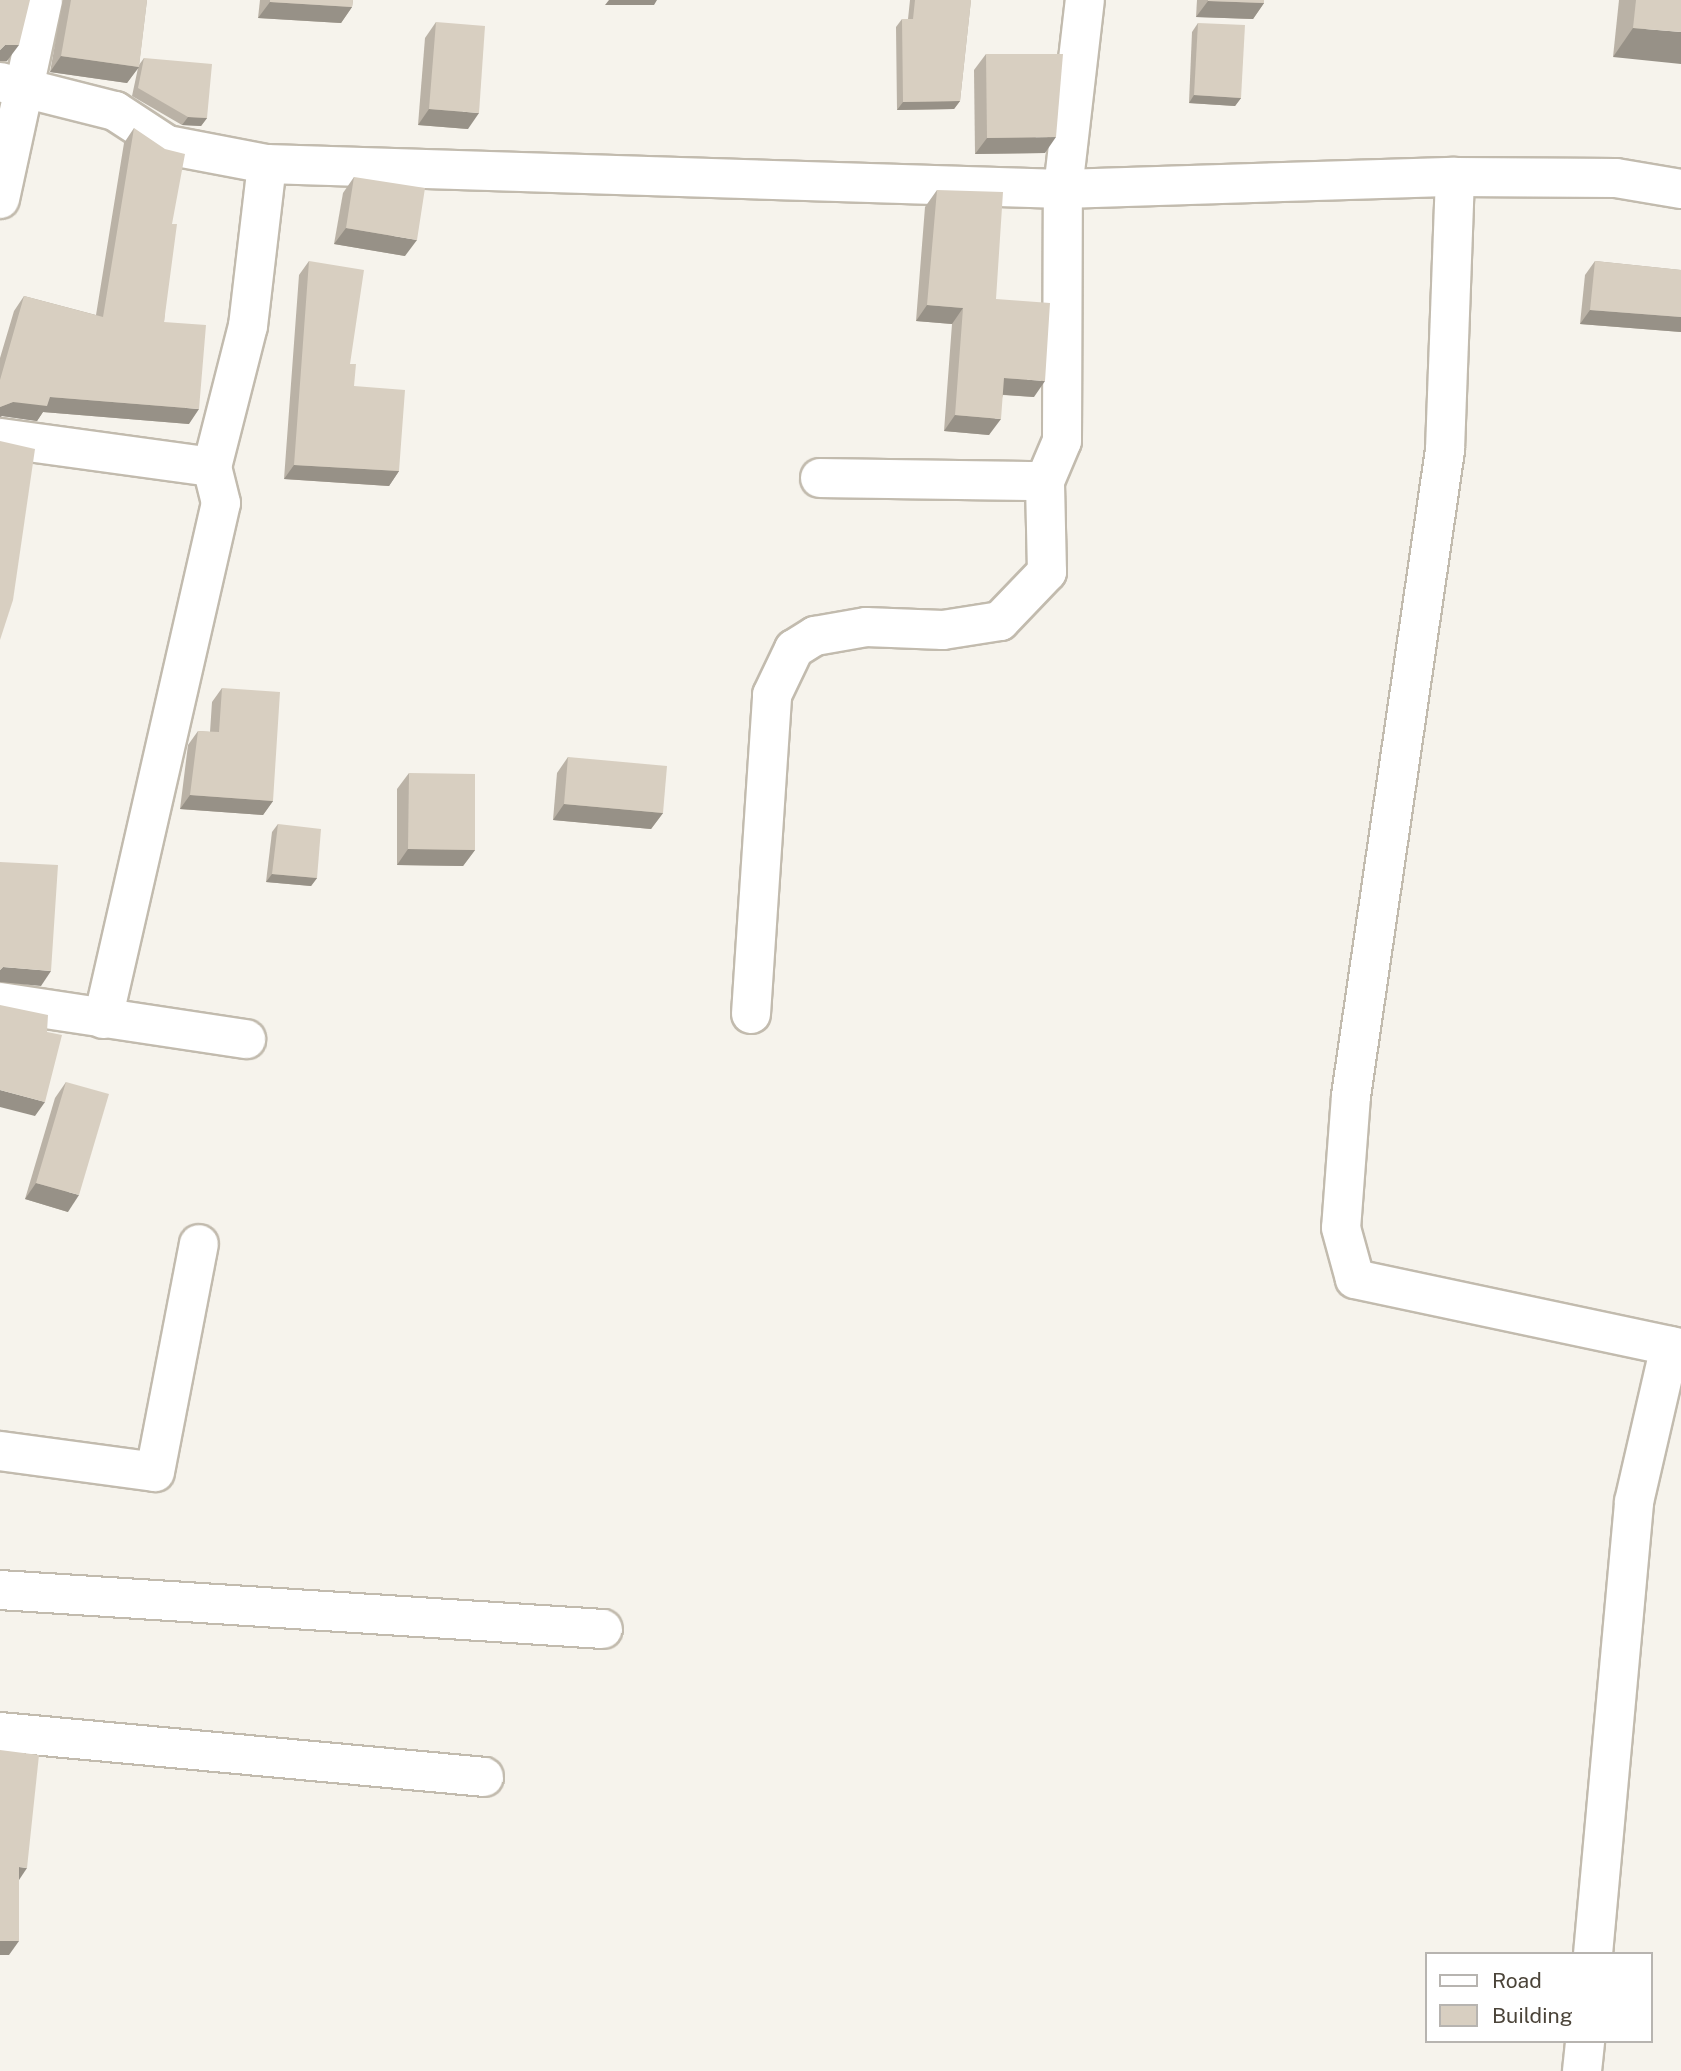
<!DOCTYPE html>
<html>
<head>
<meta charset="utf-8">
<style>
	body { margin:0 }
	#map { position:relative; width:1681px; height:2071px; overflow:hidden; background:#f6f3ec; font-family:"Public Sans",sans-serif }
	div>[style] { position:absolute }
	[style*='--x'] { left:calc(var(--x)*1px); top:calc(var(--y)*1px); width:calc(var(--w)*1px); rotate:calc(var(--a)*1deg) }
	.roads { filter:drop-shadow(2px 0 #c2bbae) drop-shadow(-2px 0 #c2bbae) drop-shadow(0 2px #c2bbae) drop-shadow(0 -2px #c2bbae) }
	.street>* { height:38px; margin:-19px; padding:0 19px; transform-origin:19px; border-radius:19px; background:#fff }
	.wall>* { inset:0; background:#bab2a6 }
	.shaded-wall>* { inset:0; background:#979187 }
	.building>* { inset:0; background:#d8cfc1 }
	span { translate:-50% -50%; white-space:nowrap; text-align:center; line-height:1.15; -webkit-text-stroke:7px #fff; paint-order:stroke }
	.legend { position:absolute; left:1425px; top:1952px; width:228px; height:91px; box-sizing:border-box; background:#fff; border:2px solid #b7b4b0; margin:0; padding:9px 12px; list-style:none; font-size:21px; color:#4b4439 }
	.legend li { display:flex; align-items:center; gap:14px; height:35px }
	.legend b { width:35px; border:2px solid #b7b4b0 }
</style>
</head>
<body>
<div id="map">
	<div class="roads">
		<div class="street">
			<div style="--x:0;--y:82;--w:119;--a:14.2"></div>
			<div style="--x:115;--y:111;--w:62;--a:33.2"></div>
			<div style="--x:167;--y:145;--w:102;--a:10.8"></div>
			<div style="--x:267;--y:164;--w:796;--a:1.8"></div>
			<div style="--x:1063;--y:189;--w:392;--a:-1.8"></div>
			<div style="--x:1455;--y:177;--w:161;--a:0.4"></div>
			<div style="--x:1616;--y:178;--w:66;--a:9.6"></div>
			<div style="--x:1455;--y:177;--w:273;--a:92.1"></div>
			<div style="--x:1445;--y:450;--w:653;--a:98.28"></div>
			<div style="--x:1351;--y:1096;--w:132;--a:94.3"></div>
			<div style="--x:1341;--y:1228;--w:53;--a:74.6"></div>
			<div style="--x:1355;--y:1279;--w:333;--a:12"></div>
			<div style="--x:0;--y:199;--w:204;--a:-77.8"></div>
			<div style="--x:0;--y:438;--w:214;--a:7.8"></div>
			<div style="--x:820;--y:478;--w:225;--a:0.8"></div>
			<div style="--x:0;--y:1002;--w:249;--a:8.6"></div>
			<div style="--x:751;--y:1014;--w:320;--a:-86.2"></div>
			<div style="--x:772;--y:695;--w:51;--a:-64.4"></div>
			<div style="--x:794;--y:649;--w:25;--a:-32"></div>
			<div style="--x:815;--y:636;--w:52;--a:-10"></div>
			<div style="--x:866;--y:627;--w:77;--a:2.2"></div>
			<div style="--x:943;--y:630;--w:58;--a:-9"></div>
			<div style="--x:1000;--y:621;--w:68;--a:-46.2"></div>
			<div style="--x:1047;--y:572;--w:91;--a:-91.3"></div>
			<div style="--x:1045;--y:481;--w:43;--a:-67"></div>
			<div style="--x:1062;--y:441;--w:252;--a:-89.8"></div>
			<div style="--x:1063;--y:189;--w:190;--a:-83.4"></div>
			<div style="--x:103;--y:1019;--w:529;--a:-77.12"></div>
			<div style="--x:221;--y:503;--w:37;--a:-104"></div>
			<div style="--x:212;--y:467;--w:146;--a:-75.7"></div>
			<div style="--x:248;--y:326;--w:163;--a:-83.3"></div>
			<div style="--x:0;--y:1451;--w:156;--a:7.7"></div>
			<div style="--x:155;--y:1472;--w:232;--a:-79.1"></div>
			<div style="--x:0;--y:1590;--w:604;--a:3.7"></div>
			<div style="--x:0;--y:1732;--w:486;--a:5.3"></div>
			<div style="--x:1593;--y:1954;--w:454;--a:-84.8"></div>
			<div style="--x:1634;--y:1502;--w:160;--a:-77"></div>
			<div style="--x:1582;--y:2071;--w:30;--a:-84"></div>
		</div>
	</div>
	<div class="wall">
		<div style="clip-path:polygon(63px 0,147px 0,139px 65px,144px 58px,207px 118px,201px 126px,182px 125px,132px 96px,138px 68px,127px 83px,50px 72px)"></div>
		<div style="clip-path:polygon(260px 0,353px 0,352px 7px,341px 23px,258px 18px)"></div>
		<div style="clip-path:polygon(910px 0,971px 0,960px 101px,954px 109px,897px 110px,896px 27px,902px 19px,908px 19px)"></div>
		<div style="clip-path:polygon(1197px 0,1264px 0,1264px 3px,1253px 19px,1196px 17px)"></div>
		<div style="clip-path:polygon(1619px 0,1681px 0,1613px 57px)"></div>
		<div style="clip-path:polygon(436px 22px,468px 129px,418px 125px,425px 38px)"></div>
		<div style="clip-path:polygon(1198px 23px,1241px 98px,1235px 106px,1189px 103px,1192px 32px)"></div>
		<div style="clip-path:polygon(986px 54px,1045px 153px,975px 154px,974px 70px)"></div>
		<div style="clip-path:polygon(134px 128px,172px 224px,164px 322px,189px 424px,43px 412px,37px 421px,2px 416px,0 417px,0 358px,14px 311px,24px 296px,96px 315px,124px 143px)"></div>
		<div style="clip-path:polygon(354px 177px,405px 256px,334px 244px,343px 193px)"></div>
		<div style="clip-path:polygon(937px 190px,996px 299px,1034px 397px,1003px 395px,989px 435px,944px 431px,952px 324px,916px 321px,925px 207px)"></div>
		<div style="clip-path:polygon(309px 261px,350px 364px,354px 386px,399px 471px,389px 486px,284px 479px,299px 275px)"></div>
		<div style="clip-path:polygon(1595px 261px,1681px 270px,1681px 332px,1580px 324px,1585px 275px)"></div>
		<div style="clip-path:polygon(222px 688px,273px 801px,263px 815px,180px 809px,188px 745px,198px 731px,210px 732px,212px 702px)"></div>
		<div style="clip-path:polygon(568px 757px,663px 813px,651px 829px,553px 820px,557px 773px)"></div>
		<div style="clip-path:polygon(409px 773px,475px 850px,463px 866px,397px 865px,397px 789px)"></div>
		<div style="clip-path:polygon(278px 824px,317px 878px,311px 886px,266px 882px,272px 832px)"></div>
		<div style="clip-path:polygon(66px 1082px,68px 1212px,25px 1199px,55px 1098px)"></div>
	</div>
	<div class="shaded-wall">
		<div style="clip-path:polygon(609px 0,657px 0,654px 5px,605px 5px)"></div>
		<div style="clip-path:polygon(1208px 1px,1264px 3px,1253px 19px,1196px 17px)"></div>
		<div style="clip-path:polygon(270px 2px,352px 7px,341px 23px,258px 18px)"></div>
		<div style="clip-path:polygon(1633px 28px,1681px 32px,1681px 64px,1613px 57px)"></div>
		<div style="clip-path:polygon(5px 45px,19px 45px,7px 61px,0 61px,0 50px)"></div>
		<div style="clip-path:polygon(61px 56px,139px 67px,127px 83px,50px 72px)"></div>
		<div style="clip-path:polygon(1194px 95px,1241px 98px,1235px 106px,1189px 103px)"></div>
		<div style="clip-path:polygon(960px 101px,954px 109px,897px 110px,903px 102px)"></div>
		<div style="clip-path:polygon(429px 109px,479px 113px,468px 129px,418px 125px)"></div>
		<div style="clip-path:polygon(188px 117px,207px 118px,201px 126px,182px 125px)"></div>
		<div style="clip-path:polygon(1056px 137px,1045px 153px,975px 154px,987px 138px)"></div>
		<div style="clip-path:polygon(346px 228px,417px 240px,405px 256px,334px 244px)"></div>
		<div style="clip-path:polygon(927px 305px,963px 308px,952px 324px,916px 321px)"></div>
		<div style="clip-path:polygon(1590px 310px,1681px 317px,1681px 332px,1580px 324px)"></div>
		<div style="clip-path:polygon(1004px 378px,1045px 381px,1034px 397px,993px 394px)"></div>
		<div style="clip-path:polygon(50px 397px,199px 409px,189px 424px,43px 412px,37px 421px,2px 416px,0 417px,0 407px,13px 402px)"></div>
		<div style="clip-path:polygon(955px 415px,1001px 419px,989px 435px,944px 431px)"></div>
		<div style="clip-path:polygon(294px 465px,399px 471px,389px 486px,284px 479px)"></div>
		<div style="clip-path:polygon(190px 795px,273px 801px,263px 815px,180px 809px)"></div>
		<div style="clip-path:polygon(564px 804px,663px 813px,651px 829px,553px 820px)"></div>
		<div style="clip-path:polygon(408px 849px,475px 850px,463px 866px,397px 865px)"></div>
		<div style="clip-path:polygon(272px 874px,317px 878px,311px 886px,266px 882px)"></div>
		<div style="clip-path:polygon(3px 967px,51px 971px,41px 986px,0 982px,0 970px)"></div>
		<div style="clip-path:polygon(0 1090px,45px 1102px,35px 1116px,0 1107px)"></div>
		<div style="clip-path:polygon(36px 1183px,79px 1195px,68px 1212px,25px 1199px)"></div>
		<div style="clip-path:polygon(19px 1867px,27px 1868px,17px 1883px)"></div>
		<div style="clip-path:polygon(0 1941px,19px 1941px,9px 1955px,0 1955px)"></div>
	</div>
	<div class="building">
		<div style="clip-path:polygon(0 0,30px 0,19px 45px,5px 45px,0 50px)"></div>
		<div style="clip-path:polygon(71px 0,147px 0,139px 67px,61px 56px)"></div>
		<div style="clip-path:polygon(270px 0,353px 0,352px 7px,270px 2px)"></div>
		<div style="clip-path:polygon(915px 0,971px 0,960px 101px,903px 102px,902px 19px,913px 19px)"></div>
		<div style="clip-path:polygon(1208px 0,1264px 0,1264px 3px,1208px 1px)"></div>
		<div style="clip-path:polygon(1636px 0,1681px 0,1681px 32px,1633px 28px)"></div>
		<div style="clip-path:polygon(436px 22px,485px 26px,479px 113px,429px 109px)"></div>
		<div style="clip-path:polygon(1198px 23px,1245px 25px,1241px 98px,1194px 95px)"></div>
		<div style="clip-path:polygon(986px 54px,1063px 54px,1056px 137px,987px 138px)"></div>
		<div style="clip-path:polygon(144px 58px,212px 64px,207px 118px,188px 117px,138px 88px)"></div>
		<div style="clip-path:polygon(134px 128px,165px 149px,185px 154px,172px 224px,177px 224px,164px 322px,206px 325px,199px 409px,50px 397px,47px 406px,13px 402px,0 407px,0 380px,24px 296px,103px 317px)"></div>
		<div style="clip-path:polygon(354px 177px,425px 188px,417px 240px,346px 228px)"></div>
		<div style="clip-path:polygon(937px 190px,1003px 192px,996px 299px,1050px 303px,1045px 381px,1004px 378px,1001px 419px,955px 415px,963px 308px,927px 305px)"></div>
		<div style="clip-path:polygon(309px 261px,364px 270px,350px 364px,356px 364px,354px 386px,405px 390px,399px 471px,294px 465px)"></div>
		<div style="clip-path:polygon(1595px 261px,1681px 270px,1681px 317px,1590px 310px)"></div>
		<div style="clip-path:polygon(0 441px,35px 449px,13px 600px,0 640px)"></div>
		<div style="clip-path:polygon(222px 688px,280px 692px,273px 801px,190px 795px,198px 731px,219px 732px)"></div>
		<div style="clip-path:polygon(568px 757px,667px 766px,663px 813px,564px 804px)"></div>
		<div style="clip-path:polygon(409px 773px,475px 774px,475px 850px,408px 849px)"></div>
		<div style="clip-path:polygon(278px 824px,321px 829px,317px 878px,272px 874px)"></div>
		<div style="clip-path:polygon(0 862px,58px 865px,51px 971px,3px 967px,0 970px)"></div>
		<div style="clip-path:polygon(0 1005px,48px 1015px,47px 1032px,62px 1035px,45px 1102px,0 1090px)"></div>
		<div style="clip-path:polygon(66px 1082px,109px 1094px,79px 1195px,36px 1183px)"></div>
		<div style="clip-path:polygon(0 1750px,39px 1755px,27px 1868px,19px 1867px,19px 1941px,0 1941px)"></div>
	</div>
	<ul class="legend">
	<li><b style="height:9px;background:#fff"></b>Road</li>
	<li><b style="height:19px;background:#d8cfc1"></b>Building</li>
	</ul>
</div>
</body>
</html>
